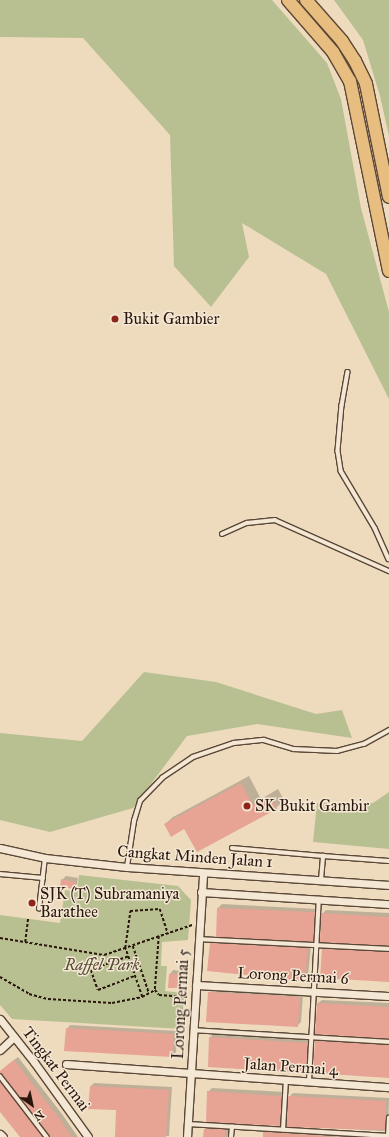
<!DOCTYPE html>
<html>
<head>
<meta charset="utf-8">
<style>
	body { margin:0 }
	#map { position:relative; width:389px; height:1137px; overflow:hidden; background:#eedbbe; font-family:"IM FELL Great Primer",serif }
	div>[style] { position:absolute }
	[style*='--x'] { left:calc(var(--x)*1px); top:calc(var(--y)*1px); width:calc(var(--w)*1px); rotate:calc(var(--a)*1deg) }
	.green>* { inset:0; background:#b8c092 }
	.shadow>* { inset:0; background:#0003 }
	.building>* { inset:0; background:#e7a393 }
	.path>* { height:1.5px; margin-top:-0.75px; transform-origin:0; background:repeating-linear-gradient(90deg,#2a160c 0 3px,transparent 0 5px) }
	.roads { filter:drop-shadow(1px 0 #5b4738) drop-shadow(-1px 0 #5b4738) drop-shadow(0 1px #5b4738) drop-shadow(0 -1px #5b4738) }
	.lane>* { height:3.5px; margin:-1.75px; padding:0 1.75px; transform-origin:1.75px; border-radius:1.75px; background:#f4e8d5 }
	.street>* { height:7px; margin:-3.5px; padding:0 3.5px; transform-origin:3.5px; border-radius:3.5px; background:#f4e8d5 }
	.primary>* { height:12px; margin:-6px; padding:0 6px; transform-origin:6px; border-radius:6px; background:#e7be7f }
	.dots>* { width:11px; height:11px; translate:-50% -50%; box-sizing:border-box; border:2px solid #f4e8d5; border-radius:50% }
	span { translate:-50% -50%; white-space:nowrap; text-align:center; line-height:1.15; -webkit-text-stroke:3px #f4e8d5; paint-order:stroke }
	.poi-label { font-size:16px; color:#2a160c }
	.left { translate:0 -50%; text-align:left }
	.street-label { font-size:16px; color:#2a160c }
	.park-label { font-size:16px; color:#554934; font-style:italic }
	.north { position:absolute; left:12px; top:1085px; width:40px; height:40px; -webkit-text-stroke:3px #f4e8d5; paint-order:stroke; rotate:147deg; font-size:11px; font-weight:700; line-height:16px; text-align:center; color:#2a160c }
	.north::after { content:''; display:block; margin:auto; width:14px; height:18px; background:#2a160c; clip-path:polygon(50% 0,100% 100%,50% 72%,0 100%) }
</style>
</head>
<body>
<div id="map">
	<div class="green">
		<div style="clip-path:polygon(0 0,272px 0,327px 63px,341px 99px,361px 208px,389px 312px,389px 399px,326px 274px,242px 223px,249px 257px,211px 307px,174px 266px,170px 135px,83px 38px,0 37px)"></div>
		<div style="clip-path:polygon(334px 0,389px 0,389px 136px,380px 96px,363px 40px)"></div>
		<div style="clip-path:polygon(144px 672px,216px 682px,316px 714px,342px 710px,352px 738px,257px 724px,187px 736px,133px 808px,50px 832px,0 820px,0 733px,82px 741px)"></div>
		<div style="clip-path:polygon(389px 792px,389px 849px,313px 842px,317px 803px,373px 803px)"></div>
		<div style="clip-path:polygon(79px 875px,178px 886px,191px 900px,188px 940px,162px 942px,161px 966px,167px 966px,165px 991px,184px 993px,182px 1029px,12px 1019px,0 1005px,0 915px,60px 923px,65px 890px,77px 892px)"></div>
	</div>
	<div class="shadow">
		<div style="clip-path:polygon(249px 776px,261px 799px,278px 789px,284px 800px,276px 808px,165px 824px,173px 817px)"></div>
		<div style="clip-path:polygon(66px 876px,78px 878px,77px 884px,74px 888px,62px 880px)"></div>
		<div style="clip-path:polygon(222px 904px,318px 909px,317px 937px,313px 941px,218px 908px)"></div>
		<div style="clip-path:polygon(326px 910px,389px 913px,389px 945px,322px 914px)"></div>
		<div style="clip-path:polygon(214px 940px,311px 945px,308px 976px,304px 980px,211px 943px)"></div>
		<div style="clip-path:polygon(326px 945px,389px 949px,389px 981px,323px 949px)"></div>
		<div style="clip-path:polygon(173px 970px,181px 971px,180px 984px,177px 987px,170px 974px)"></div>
		<div style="clip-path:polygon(213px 989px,303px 994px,301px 1022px,297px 1026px,209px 993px)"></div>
		<div style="clip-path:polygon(322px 1000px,389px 1003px,389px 1038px,318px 1003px)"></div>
		<div style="clip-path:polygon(70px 1025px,177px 1031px,176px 1052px,172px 1056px,67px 1029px)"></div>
		<div style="clip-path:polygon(214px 1034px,311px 1040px,309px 1068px,306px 1072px,210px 1037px)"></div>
		<div style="clip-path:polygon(320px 1037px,389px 1042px,389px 1076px,316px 1041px)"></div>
		<div style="clip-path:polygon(evenodd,18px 1057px,62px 1114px,78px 1137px,23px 1137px,0 1110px,0 1074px,5px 1067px,18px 1057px,36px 1116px,51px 1137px,35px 1118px,36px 1116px)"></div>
		<div style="clip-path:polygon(94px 1083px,172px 1087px,169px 1136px,116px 1137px,117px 1109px,91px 1086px)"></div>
		<div style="clip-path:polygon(212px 1088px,285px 1092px,283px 1122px,280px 1125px,208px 1092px)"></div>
		<div style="clip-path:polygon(293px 1093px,389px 1098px,388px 1128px,385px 1131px,288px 1126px,289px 1097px)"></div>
		<div style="clip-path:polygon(208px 1125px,229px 1126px,228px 1137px,204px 1137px,205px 1129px)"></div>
		<div style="clip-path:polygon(268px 1129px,389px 1137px,264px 1137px,264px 1132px)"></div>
	</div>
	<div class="building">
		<div style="clip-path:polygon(241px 783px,253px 805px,270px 796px,277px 809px,197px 852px,184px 829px,171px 837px,164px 824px)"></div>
		<div style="clip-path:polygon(61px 879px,75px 882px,74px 889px,60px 887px)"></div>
		<div style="clip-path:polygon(217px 908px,315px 912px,313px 942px,216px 937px)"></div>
		<div style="clip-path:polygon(321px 913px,389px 917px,389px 946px,320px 942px)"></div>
		<div style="clip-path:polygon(210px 943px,308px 948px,305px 981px,207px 971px)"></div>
		<div style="clip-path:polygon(322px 949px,389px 952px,389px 982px,320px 978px)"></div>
		<div style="clip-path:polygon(169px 974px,178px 974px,177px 988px,168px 988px)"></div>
		<div style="clip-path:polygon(208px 992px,300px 997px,298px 1027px,206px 1022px)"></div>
		<div style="clip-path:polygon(317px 1003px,389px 1007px,389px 1039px,315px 1034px)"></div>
		<div style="clip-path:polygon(66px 1028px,174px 1034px,172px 1057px,64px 1051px)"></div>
		<div style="clip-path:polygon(209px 1037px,308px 1043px,306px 1073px,208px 1067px)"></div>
		<div style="clip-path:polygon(315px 1041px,389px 1045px,389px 1078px,313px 1073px)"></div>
		<div style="clip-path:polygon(14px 1060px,59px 1118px,72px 1137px,50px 1137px,0 1073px,0 1071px)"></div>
		<div style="clip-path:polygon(0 1081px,43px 1137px,20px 1137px,0 1112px)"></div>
		<div style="clip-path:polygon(90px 1086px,169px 1090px,166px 1137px,115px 1137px,116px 1110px,88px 1109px)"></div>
		<div style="clip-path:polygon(207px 1091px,282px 1096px,280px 1126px,206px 1122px)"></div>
		<div style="clip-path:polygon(288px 1096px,386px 1101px,385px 1130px,286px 1127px)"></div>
		<div style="clip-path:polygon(204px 1129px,225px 1129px,225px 1137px,203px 1137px)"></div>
		<div style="clip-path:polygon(263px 1132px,326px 1136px,326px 1137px,263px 1137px)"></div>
	</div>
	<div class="path">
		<div style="--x:159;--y:936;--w:54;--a:94.2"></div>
		<div style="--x:155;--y:990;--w:6;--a:51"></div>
		<div style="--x:159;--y:995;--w:28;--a:4"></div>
		<div style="--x:0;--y:938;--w:105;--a:9.3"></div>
		<div style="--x:104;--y:955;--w:93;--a:-18.8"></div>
		<div style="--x:25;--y:942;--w:23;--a:-83"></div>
		<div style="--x:133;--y:946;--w:50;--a:71.2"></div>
		<div style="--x:128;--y:957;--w:39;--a:161"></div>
		<div style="--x:91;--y:970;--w:21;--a:71"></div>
		<div style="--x:98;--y:990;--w:40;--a:-21"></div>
		<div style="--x:0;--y:977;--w:34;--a:30"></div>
		<div style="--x:29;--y:994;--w:20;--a:15"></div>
		<div style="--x:48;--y:999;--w:64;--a:3.6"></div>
		<div style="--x:112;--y:1003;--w:31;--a:-11"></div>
		<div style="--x:142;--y:997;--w:15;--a:-28"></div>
		<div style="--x:142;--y:997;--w:52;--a:-109.1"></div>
		<div style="--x:125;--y:948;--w:37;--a:-82"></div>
		<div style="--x:130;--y:911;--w:30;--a:-4"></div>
		<div style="--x:160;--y:909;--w:25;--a:72"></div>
	</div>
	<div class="roads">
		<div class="lane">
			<div style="--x:348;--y:372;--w:34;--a:100"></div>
			<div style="--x:342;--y:405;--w:46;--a:95"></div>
			<div style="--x:338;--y:451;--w:20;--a:81"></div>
			<div style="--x:341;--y:471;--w:66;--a:59.2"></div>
			<div style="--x:375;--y:528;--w:34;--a:66"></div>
			<div style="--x:222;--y:534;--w:27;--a:-24"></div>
			<div style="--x:247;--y:523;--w:28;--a:-6"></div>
			<div style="--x:275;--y:520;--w:125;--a:24.1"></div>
			<div style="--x:232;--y:848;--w:91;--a:5"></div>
			<div style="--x:127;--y:867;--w:47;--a:-81.3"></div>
			<div style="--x:134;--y:821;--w:21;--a:-73"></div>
			<div style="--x:140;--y:801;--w:32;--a:-46"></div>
			<div style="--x:162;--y:778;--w:37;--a:-34"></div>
			<div style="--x:193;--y:757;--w:43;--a:-18.9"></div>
			<div style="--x:234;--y:743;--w:30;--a:-6"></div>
			<div style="--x:264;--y:740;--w:31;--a:17"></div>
			<div style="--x:294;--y:749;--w:43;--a:2.7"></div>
			<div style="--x:337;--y:751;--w:28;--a:-15"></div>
			<div style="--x:364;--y:744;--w:29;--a:-29"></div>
			<div style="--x:0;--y:874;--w:43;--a:5.3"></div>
			<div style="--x:321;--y:880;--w:24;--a:-85"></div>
			<div style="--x:323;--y:856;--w:66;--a:4.3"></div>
			<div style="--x:39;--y:909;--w:51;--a:-83.3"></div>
			<div style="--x:199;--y:939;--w:190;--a:3"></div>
			<div style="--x:193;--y:1030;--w:196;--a:3.5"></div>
			<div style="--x:0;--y:1076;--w:77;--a:52.4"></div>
			<div style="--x:309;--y:1081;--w:182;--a:-86.9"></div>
			<div style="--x:188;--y:1124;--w:201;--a:3.4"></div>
			<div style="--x:283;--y:1130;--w:50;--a:-86.6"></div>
			<div style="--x:231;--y:1137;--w:10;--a:-84"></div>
			<div style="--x:388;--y:1137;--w:19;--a:-87"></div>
		</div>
		<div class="street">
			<div style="--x:0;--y:848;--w:46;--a:12.5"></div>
			<div style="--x:45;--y:858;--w:82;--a:6.3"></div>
			<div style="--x:127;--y:867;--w:263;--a:3.9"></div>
			<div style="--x:201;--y:892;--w:188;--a:3.7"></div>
			<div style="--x:196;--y:985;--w:193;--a:3.3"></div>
			<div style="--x:0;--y:1019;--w:55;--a:51.7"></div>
			<div style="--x:34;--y:1062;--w:92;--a:54.2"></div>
			<div style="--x:0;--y:1050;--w:19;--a:-43"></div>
			<div style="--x:66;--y:1064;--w:324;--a:4.1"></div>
			<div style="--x:0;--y:1134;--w:4;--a:45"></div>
			<div style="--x:187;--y:1137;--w:264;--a:-86.5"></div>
		</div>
		<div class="primary">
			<div style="--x:288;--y:0;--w:69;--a:49.1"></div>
			<div style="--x:333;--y:52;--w:34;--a:60"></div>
			<div style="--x:350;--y:81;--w:194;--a:78.4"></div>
			<div style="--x:306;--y:0;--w:55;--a:48.7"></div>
			<div style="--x:342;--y:41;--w:24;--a:57"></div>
			<div style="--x:355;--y:61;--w:25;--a:64"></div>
			<div style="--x:366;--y:84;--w:115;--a:78.5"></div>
		</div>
	</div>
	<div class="dots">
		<div style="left:115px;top:319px;background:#8f2418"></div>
		<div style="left:247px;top:806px;background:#8f2418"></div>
		<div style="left:32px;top:903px;background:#8f2418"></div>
	</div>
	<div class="poi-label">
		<span class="left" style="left:123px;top:319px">Bukit Gambier</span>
		<span class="left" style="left:255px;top:806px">SK Bukit Gambir</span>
		<span class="left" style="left:40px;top:903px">SJK (T) Subramaniya<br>Barathee</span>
	</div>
	<div class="street-label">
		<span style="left:195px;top:857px;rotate:4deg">Cangkat Minden Jalan 1</span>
		<span style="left:293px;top:976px;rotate:3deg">Lorong Permai 6</span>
		<span style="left:181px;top:1004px;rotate:-87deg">Lorong Permai 5</span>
		<span style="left:291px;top:1067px;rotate:4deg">Jalan Permai 4</span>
		<span style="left:56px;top:1069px;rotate:53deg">Tingkat Permai</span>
	</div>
	<div class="park-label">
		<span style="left:102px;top:965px">Raffel Park</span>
	</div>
	<div class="north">N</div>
</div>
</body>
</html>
